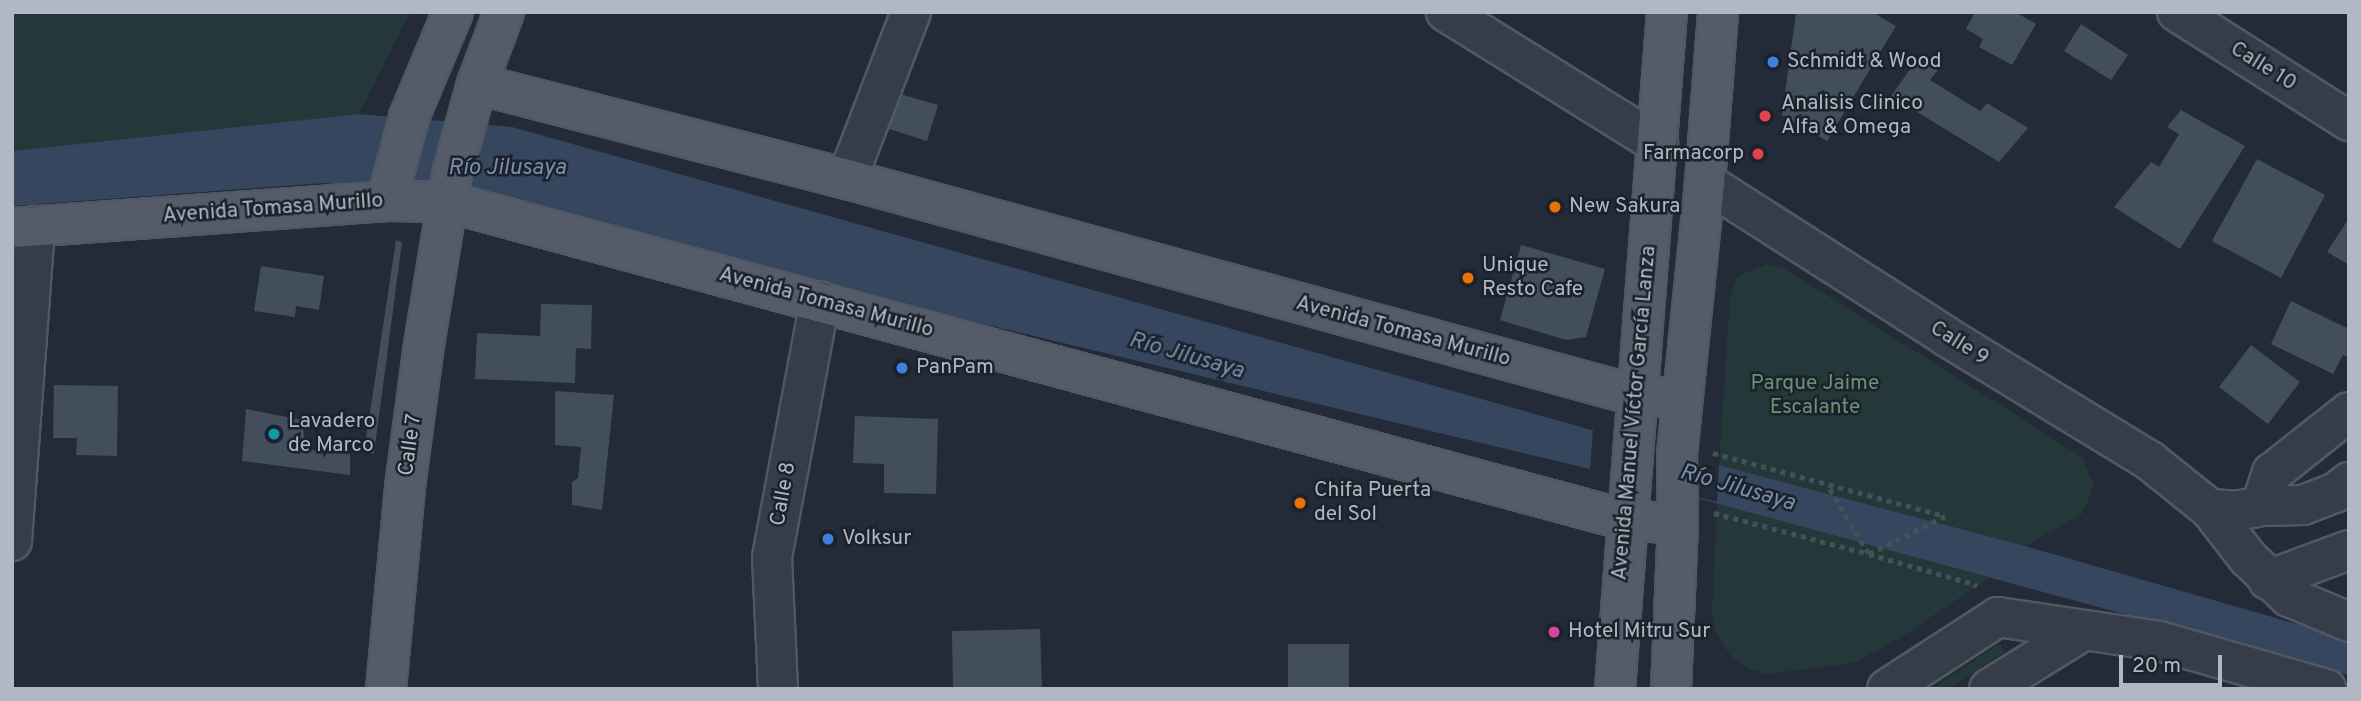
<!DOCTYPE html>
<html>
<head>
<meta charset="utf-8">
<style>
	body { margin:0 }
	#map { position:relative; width:2361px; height:701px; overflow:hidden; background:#222b37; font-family:Overpass,sans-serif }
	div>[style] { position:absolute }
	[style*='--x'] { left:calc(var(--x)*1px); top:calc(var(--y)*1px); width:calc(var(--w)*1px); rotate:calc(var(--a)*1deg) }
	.green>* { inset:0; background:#253839 }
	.water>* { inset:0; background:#36465e }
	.pier>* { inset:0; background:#222b37 }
	.building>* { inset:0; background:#434e5c }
	.path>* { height:4.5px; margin-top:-2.25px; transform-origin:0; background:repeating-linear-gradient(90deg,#415356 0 5px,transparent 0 10px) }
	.roads { filter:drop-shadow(2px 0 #505862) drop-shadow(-2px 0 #505862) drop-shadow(0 2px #505862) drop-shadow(0 -2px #505862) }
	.minor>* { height:38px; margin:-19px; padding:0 19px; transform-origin:19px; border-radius:19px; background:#353d48 }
	.major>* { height:38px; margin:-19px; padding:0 19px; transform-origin:19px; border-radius:19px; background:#535c68 }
	.path-bridge>* { height:4.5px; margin-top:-2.25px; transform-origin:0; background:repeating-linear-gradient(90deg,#415356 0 5px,transparent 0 10px) }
	.dots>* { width:19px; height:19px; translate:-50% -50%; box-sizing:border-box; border:4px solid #1b222c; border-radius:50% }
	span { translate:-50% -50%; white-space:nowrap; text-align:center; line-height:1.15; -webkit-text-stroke:5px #1b222c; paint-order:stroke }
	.poi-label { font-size:21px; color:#b0b8c4 }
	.left { translate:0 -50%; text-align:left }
	.right { translate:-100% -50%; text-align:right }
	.street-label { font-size:21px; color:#b0b8c4 }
	.park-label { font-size:21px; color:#689472 }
	.water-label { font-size:23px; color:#798eab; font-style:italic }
	.frame { position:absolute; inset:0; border:14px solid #b0b8c4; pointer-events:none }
	.scale { position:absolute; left:2119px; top:655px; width:103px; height:32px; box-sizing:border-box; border:4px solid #b0b8c4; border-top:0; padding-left:9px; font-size:21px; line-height:24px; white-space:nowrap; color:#b0b8c4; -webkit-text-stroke:5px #1b222c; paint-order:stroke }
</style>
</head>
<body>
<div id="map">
	<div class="green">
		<div style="clip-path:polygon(12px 12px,410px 12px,359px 114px,12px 151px)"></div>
		<div style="clip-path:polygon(1767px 264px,1784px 268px,2082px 457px,2094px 485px,2082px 514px,2025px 546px,1719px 465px,1730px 295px,1737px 277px)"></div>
		<div style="clip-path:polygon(1717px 502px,1989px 578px,1898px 639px,1854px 663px,1766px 674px,1749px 669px,1729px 654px,1715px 631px,1712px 615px)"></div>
		<div style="clip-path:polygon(2000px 643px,2005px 652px,1949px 689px,1932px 689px)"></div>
	</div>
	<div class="water">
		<div style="clip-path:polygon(359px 114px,512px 127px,1677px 454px,2025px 546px,2349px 639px,2349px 675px,1590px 469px,453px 197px,324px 183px,12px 206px,12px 151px)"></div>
	</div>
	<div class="pier">
		<div style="clip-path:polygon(1593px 430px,1719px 465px,1717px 502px,1590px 469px)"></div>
	</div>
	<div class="building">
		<div style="clip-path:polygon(1796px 12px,1872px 12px,1896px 26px,1827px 141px,1782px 115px)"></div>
		<div style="clip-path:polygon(1975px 12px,2015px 12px,2036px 24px,2012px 65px,1979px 47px,1983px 39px,1966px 29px)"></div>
		<div style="clip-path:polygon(2081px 24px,2128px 55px,2111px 80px,2064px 51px)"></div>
		<div style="clip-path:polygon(1918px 58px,1938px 70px,1930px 80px,1980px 111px,1987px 103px,2028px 128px,1999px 162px,1891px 96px)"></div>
		<div style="clip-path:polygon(900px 94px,938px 105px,927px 141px,889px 129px)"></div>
		<div style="clip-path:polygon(2181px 110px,2245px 146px,2180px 249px,2114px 207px,2151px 162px,2159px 167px,2179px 134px,2167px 127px)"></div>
		<div style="clip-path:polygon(2257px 159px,2325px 195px,2281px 278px,2212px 241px)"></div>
		<div style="clip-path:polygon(2349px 218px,2349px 265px,2327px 252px)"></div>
		<div style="clip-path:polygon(396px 240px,402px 242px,374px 454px,364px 452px)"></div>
		<div style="clip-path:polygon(1521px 245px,1605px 269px,1586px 337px,1566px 340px,1500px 320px)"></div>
		<div style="clip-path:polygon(261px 266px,324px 276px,319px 310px,296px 306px,295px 317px,254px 311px)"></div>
		<div style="clip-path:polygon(2291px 301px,2349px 329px,2349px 358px,2343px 355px,2333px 374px,2271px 344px)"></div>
		<div style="clip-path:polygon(541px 304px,592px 305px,591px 349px,576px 348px,575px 383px,475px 379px,477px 333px,540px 336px)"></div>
		<div style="clip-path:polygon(2251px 345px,2300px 382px,2268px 424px,2219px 387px)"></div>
		<div style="clip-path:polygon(54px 385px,118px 386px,117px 456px,76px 455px,77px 438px,53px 438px)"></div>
		<div style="clip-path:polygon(555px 391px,614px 395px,602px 510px,572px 505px,572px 482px,578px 478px,581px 447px,555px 445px)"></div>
		<div style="clip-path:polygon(246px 409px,302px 420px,306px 449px,350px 454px,350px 475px,242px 461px)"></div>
		<div style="clip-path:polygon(855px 416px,938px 419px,936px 494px,884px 493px,884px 464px,853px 463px)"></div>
		<div style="clip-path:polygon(1040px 629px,1042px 689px,953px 689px,952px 631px)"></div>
		<div style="clip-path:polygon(1288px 644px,1349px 644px,1349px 689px,1288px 689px)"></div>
	</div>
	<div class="path">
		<div style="--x:1713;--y:453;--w:240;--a:15.2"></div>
		<div style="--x:1714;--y:513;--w:160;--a:14.8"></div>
		<div style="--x:1869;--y:554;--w:109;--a:15.9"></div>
		<div style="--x:1974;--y:584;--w:4;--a:45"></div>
	</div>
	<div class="roads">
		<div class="minor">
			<div style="--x:1446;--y:12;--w:250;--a:31.9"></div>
			<div style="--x:2177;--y:12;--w:204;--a:32.4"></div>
			<div style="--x:847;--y:179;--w:179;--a:-69"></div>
			<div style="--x:1705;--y:182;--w:287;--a:32.6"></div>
			<div style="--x:1947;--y:337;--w:238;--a:31.4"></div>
			<div style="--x:2150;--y:461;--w:77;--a:38.7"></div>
			<div style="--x:2210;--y:509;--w:26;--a:4"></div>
			<div style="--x:2236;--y:511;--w:25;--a:-11"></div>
			<div style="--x:2261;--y:506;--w:42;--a:-1.4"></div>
			<div style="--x:2303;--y:505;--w:34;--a:-21"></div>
			<div style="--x:2335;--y:493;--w:18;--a:-38"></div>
			<div style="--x:2261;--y:506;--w:35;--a:-72"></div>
			<div style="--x:2272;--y:473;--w:98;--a:-38.4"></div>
			<div style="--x:2210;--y:509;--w:62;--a:52.2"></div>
			<div style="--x:2248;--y:558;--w:57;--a:43.6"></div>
			<div style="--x:2289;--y:597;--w:65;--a:22.6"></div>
			<div style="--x:12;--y:541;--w:316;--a:-85.8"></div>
			<div style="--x:2268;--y:580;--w:86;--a:-20.3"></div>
			<div style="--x:778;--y:689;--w:132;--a:-92.6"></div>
			<div style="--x:772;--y:557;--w:260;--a:-79.4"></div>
			<div style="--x:1887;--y:689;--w:132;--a:-33"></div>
			<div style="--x:1998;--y:617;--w:163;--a:8.5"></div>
			<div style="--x:2159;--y:641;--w:174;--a:16"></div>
			<div style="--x:1989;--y:689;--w:112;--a:-31.8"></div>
		</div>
		<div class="major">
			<div style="--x:477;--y:84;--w:382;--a:14.4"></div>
			<div style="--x:847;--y:179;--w:820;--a:15.34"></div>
			<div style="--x:1638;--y:396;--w:44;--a:2.6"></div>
			<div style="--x:387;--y:201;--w:87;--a:-75.3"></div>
			<div style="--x:409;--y:117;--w:114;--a:-67.3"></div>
			<div style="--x:12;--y:228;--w:376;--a:-4.1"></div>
			<div style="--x:387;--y:201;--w:61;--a:0.9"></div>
			<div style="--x:448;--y:202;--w:1220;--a:15.11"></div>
			<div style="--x:1626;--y:520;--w:52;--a:4.4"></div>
			<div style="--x:386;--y:689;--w:203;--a:-84.6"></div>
			<div style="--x:405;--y:487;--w:143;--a:-82.4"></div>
			<div style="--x:424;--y:345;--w:173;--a:-80.7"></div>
			<div style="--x:452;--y:174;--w:93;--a:-74.5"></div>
			<div style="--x:477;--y:84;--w:77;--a:-69.4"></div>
			<div style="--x:1615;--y:689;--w:679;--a:-85.61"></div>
			<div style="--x:1671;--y:689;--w:165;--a:-87.6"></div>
			<div style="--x:1678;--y:524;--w:70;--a:-90.8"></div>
			<div style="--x:1677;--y:454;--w:273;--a:-84.1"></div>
			<div style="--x:1705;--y:182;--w:170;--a:-85.6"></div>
		</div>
	</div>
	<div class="path-bridge">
		<div style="--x:1830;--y:489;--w:76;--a:59"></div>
		<div style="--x:1869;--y:554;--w:85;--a:-26.6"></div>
	</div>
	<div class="dots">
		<div style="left:1773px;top:62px;background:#3f7fe0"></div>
		<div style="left:1765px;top:116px;background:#e0444e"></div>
		<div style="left:1758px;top:154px;background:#e0444e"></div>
		<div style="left:1555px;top:207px;background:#e8710a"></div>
		<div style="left:1468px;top:278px;background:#e8710a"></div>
		<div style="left:902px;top:368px;background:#3f7fe0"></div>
		<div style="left:274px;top:434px;background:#0f9aa8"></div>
		<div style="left:1300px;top:503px;background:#e8710a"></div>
		<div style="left:828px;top:539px;background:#3f7fe0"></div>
		<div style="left:1554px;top:632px;background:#d1479c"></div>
	</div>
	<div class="poi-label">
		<span class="left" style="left:1787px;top:62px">Schmidt &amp; Wood</span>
		<span class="left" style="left:1781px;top:116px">Analisis Clinico<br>Alfa &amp; Omega</span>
		<span class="right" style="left:1744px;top:154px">Farmacorp</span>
		<span class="left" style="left:1569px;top:207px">New Sakura</span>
		<span class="left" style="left:1482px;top:278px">Unique<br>Resto Cafe</span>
		<span class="left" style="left:916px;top:368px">PanPam</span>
		<span class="left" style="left:288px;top:434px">Lavadero<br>de Marco</span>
		<span class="left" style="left:1314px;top:503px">Chifa Puerta<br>del Sol</span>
		<span class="left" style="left:842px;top:539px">Volksur</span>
		<span class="left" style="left:1568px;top:632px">Hotel Mitru Sur</span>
	</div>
	<div class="street-label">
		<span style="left:2263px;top:67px;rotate:32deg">Calle 10</span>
		<span style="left:273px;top:209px;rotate:-4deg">Avenida Tomasa Murillo</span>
		<span style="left:826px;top:303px;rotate:15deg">Avenida Tomasa Murillo</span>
		<span style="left:1403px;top:332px;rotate:15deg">Avenida Tomasa Murillo</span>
		<span style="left:1959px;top:344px;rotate:32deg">Calle 9</span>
		<span style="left:1635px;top:413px;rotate:-85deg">Avenida Manuel Víctor García Lanza</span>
		<span style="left:411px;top:445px;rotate:-82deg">Calle 7</span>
		<span style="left:784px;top:494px;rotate:-80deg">Calle 8</span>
	</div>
	<div class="park-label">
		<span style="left:1815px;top:396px">Parque Jaime<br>Escalante</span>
	</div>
	<div class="water-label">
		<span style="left:507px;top:169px">Río Jilusaya</span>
		<span style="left:1186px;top:357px;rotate:16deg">Río Jilusaya</span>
		<span style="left:1737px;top:489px;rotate:16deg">Río Jilusaya</span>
	</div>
	<div class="frame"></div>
	<div class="scale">20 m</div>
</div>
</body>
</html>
